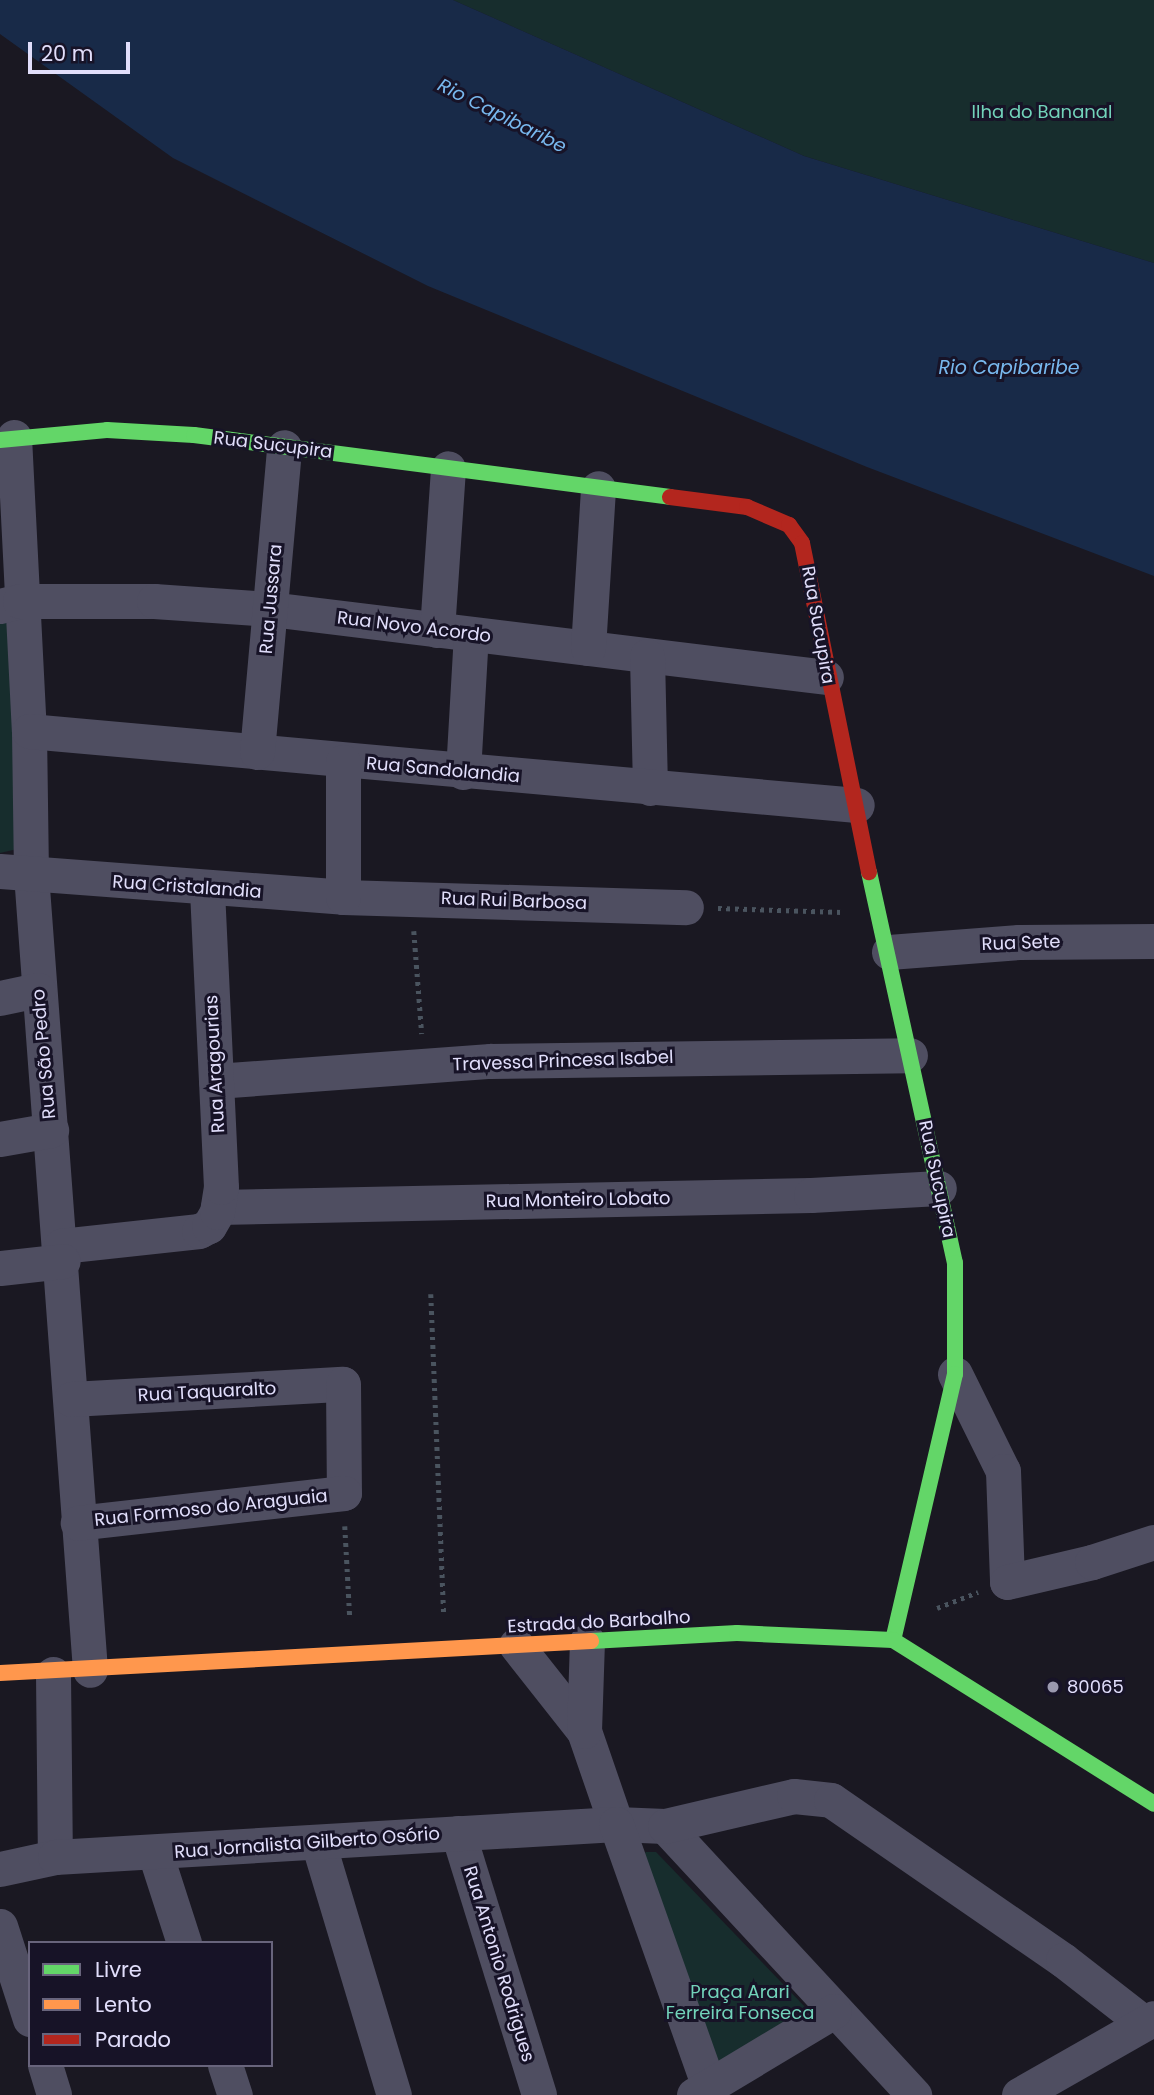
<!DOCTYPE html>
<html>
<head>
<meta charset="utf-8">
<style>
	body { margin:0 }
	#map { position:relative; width:1154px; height:2095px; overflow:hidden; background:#1a1822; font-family:Poppins,sans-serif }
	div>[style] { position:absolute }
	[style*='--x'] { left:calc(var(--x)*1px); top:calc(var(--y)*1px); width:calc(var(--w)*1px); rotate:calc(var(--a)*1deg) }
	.green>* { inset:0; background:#172d2d }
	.water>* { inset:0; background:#182a48 }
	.path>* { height:4.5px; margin-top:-2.25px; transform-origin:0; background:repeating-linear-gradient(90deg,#4a545f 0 3.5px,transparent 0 8.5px) }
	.street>* { height:35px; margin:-17.5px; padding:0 17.5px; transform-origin:17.5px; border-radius:17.5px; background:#4f4e61 }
	.fast>* { height:16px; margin:-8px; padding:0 8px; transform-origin:8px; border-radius:8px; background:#63d668 }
	.slow>* { height:16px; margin:-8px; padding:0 8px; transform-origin:8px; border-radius:8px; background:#ff974d }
	.jam>* { height:16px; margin:-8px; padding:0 8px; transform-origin:8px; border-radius:8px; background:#b3261e }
	.dots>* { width:19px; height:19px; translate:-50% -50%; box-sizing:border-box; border:4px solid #171327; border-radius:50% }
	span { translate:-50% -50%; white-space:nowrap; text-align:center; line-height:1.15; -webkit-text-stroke:6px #171327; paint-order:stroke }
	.park-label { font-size:18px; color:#72d3ba }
	.street-label { font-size:18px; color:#e1defb }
	.poi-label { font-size:18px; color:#e1defb }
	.left { translate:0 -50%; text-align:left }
	.water-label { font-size:19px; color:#78b8ee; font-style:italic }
	.legend { position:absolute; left:28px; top:1941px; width:245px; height:126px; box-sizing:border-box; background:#171327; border:2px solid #68647c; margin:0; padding:9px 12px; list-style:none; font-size:21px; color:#e1defb }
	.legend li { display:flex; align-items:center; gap:14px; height:35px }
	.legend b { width:35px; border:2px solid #68647c }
	.scale { position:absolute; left:28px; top:42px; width:102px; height:32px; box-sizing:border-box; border:4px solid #e1defb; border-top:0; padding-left:9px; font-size:21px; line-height:24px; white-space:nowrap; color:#e1defb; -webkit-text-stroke:5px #171327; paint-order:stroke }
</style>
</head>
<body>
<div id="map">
	<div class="green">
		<div style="clip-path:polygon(453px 0,1154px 0,1154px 263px,804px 156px)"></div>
		<div style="clip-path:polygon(13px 616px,26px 847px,0 853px,0 618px)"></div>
		<div style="clip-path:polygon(646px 1852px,656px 1852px,806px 2008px,718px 2063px,643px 1855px)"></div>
	</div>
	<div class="water">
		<div style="clip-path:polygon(0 0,453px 0,804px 156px,1154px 263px,1154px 576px,867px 467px,428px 286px,173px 158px,0 34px)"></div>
	</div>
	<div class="path">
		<div style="--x:718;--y:908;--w:124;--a:1.8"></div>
		<div style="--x:414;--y:931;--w:103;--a:85.6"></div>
		<div style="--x:431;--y:1294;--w:320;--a:87.7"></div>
		<div style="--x:345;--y:1526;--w:92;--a:86.9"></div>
		<div style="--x:937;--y:1608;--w:44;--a:-21.3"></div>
	</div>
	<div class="street">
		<div style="--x:14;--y:437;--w:294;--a:87.1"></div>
		<div style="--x:29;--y:731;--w:143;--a:89.2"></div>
		<div style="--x:31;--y:874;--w:798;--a:85.76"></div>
		<div style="--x:0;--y:606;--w:21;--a:-14"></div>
		<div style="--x:20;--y:601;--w:134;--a:0"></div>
		<div style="--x:154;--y:601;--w:116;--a:3.9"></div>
		<div style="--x:270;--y:609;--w:560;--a:6.97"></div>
		<div style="--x:437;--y:630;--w:162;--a:-86.1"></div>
		<div style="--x:588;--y:648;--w:160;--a:-86.4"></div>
		<div style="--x:647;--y:656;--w:132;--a:88.7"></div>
		<div style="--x:29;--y:731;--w:831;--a:5.11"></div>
		<div style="--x:257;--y:752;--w:306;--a:-84.9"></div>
		<div style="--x:463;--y:772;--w:138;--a:-86.7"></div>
		<div style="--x:0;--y:871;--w:344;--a:4.3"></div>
		<div style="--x:343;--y:897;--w:343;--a:1.7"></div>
		<div style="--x:343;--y:897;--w:135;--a:-90"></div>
		<div style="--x:889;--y:952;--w:130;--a:-4.4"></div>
		<div style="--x:1019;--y:942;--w:135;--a:-0.4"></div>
		<div style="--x:0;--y:998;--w:39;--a:-12"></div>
		<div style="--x:216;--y:1081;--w:275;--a:-4.2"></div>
		<div style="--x:490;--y:1061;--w:420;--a:-0.8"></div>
		<div style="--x:0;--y:1139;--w:52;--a:-10"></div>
		<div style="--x:218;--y:1207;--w:593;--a:-1.16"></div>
		<div style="--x:811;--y:1195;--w:128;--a:-3.1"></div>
		<div style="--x:61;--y:1246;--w:139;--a:-6.2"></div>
		<div style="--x:199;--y:1231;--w:11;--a:-27"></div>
		<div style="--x:209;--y:1226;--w:16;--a:-60"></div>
		<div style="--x:217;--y:1212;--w:25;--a:-81"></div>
		<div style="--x:221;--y:1187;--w:298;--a:-92.7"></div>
		<div style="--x:0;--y:1268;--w:63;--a:-6.3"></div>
		<div style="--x:955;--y:1374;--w:108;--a:63.7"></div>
		<div style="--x:1003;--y:1471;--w:111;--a:87.9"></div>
		<div style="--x:1007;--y:1582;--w:87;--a:-13.2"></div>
		<div style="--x:1092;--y:1562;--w:65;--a:-17.9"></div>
		<div style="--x:71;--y:1399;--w:272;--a:-3.2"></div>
		<div style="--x:343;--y:1384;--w:109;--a:89.5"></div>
		<div style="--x:344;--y:1493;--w:268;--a:173.6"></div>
		<div style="--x:516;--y:1645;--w:110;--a:51.7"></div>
		<div style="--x:584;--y:1731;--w:98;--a:71"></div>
		<div style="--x:616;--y:1824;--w:49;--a:2.3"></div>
		<div style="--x:665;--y:1826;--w:367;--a:47.2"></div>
		<div style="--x:53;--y:1674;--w:183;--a:89.4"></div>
		<div style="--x:584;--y:1731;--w:90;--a:-88.1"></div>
		<div style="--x:665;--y:1826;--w:132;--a:-13.1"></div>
		<div style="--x:794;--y:1796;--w:37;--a:6"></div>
		<div style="--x:831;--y:1800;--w:282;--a:34.6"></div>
		<div style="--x:1063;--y:1960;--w:103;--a:37.9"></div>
		<div style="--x:458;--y:1833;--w:274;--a:72.8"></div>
		<div style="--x:318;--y:1842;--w:264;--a:73.3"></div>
		<div style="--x:155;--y:1853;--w:95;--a:72.1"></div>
		<div style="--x:0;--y:1869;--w:56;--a:-12.3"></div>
		<div style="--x:55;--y:1857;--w:562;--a:-3.37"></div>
		<div style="--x:616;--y:1824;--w:278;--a:70.5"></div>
		<div style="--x:0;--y:1926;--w:98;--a:72.1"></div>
		<div style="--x:45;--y:2065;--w:31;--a:73"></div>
		<div style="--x:225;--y:2065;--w:32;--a:72"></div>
		<div style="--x:694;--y:2095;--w:163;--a:-31"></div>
		<div style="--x:1019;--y:2095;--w:155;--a:-29.7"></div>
	</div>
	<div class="fast">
		<div style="--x:0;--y:440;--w:107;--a:-5.3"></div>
		<div style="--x:107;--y:430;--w:87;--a:3.3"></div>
		<div style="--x:194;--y:435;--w:480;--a:7.4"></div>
		<div style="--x:869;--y:872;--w:400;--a:77.6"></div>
		<div style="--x:955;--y:1263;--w:111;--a:90"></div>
		<div style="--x:955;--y:1374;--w:273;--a:103.1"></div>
		<div style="--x:591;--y:1641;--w:146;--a:-3.1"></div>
		<div style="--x:737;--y:1633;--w:156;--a:2.6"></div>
		<div style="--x:893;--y:1640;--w:308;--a:32.1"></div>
	</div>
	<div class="slow">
		<div style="--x:0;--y:1673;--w:592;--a:-3.1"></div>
	</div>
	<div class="jam">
		<div style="--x:670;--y:497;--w:78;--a:7.4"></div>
		<div style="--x:747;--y:507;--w:46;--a:23.2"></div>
		<div style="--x:789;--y:525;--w:22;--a:54"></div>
		<div style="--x:802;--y:543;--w:336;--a:78.5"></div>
	</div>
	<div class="dots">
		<div style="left:1053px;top:1687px;background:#9b99af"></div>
	</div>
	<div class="park-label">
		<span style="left:1042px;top:112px">Ilha do Bananal</span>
		<span style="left:740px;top:2003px">Praça Arari<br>Ferreira Fonseca</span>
	</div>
	<div class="street-label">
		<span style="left:273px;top:445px;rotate:7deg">Rua Sucupira</span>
		<span style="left:271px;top:599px;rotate:-85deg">Rua Jussara</span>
		<span style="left:818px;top:625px;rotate:80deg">Rua Sucupira</span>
		<span style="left:414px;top:627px;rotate:7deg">Rua Novo Acordo</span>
		<span style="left:443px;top:770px;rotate:5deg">Rua Sandolandia</span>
		<span style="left:187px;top:887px;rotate:4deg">Rua Cristalandia</span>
		<span style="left:514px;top:901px;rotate:2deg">Rua Rui Barbosa</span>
		<span style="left:1021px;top:943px;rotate:-2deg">Rua Sete</span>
		<span style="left:44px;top:1054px;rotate:-95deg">Rua São Pedro</span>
		<span style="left:563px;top:1061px;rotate:-2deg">Travessa Princesa Isabel</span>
		<span style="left:215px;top:1064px;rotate:-93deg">Rua Aragourias</span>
		<span style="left:937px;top:1179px;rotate:78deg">Rua Sucupira</span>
		<span style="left:578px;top:1200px;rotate:-1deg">Rua Monteiro Lobato</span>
		<span style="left:207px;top:1392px;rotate:-3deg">Rua Taquaralto</span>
		<span style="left:211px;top:1508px;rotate:-6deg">Rua Formoso do Araguaia</span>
		<span style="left:599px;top:1622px;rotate:-3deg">Estrada do Barbalho</span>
		<span style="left:307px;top:1843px;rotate:-4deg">Rua Jornalista Gilberto Osório</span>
		<span style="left:499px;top:1964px;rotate:73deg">Rua Antonio Rodrigues</span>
	</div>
	<div class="poi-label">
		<span class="left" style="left:1067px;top:1687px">80065</span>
	</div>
	<div class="water-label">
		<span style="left:502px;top:116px;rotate:27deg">Rio Capibaribe</span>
		<span style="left:1009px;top:368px">Rio Capibaribe</span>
	</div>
	<ul class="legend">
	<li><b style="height:9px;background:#63d668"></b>Livre</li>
	<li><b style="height:9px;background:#ff974d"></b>Lento</li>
	<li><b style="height:9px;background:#b3261e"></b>Parado</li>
	</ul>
	<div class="scale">20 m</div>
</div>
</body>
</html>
